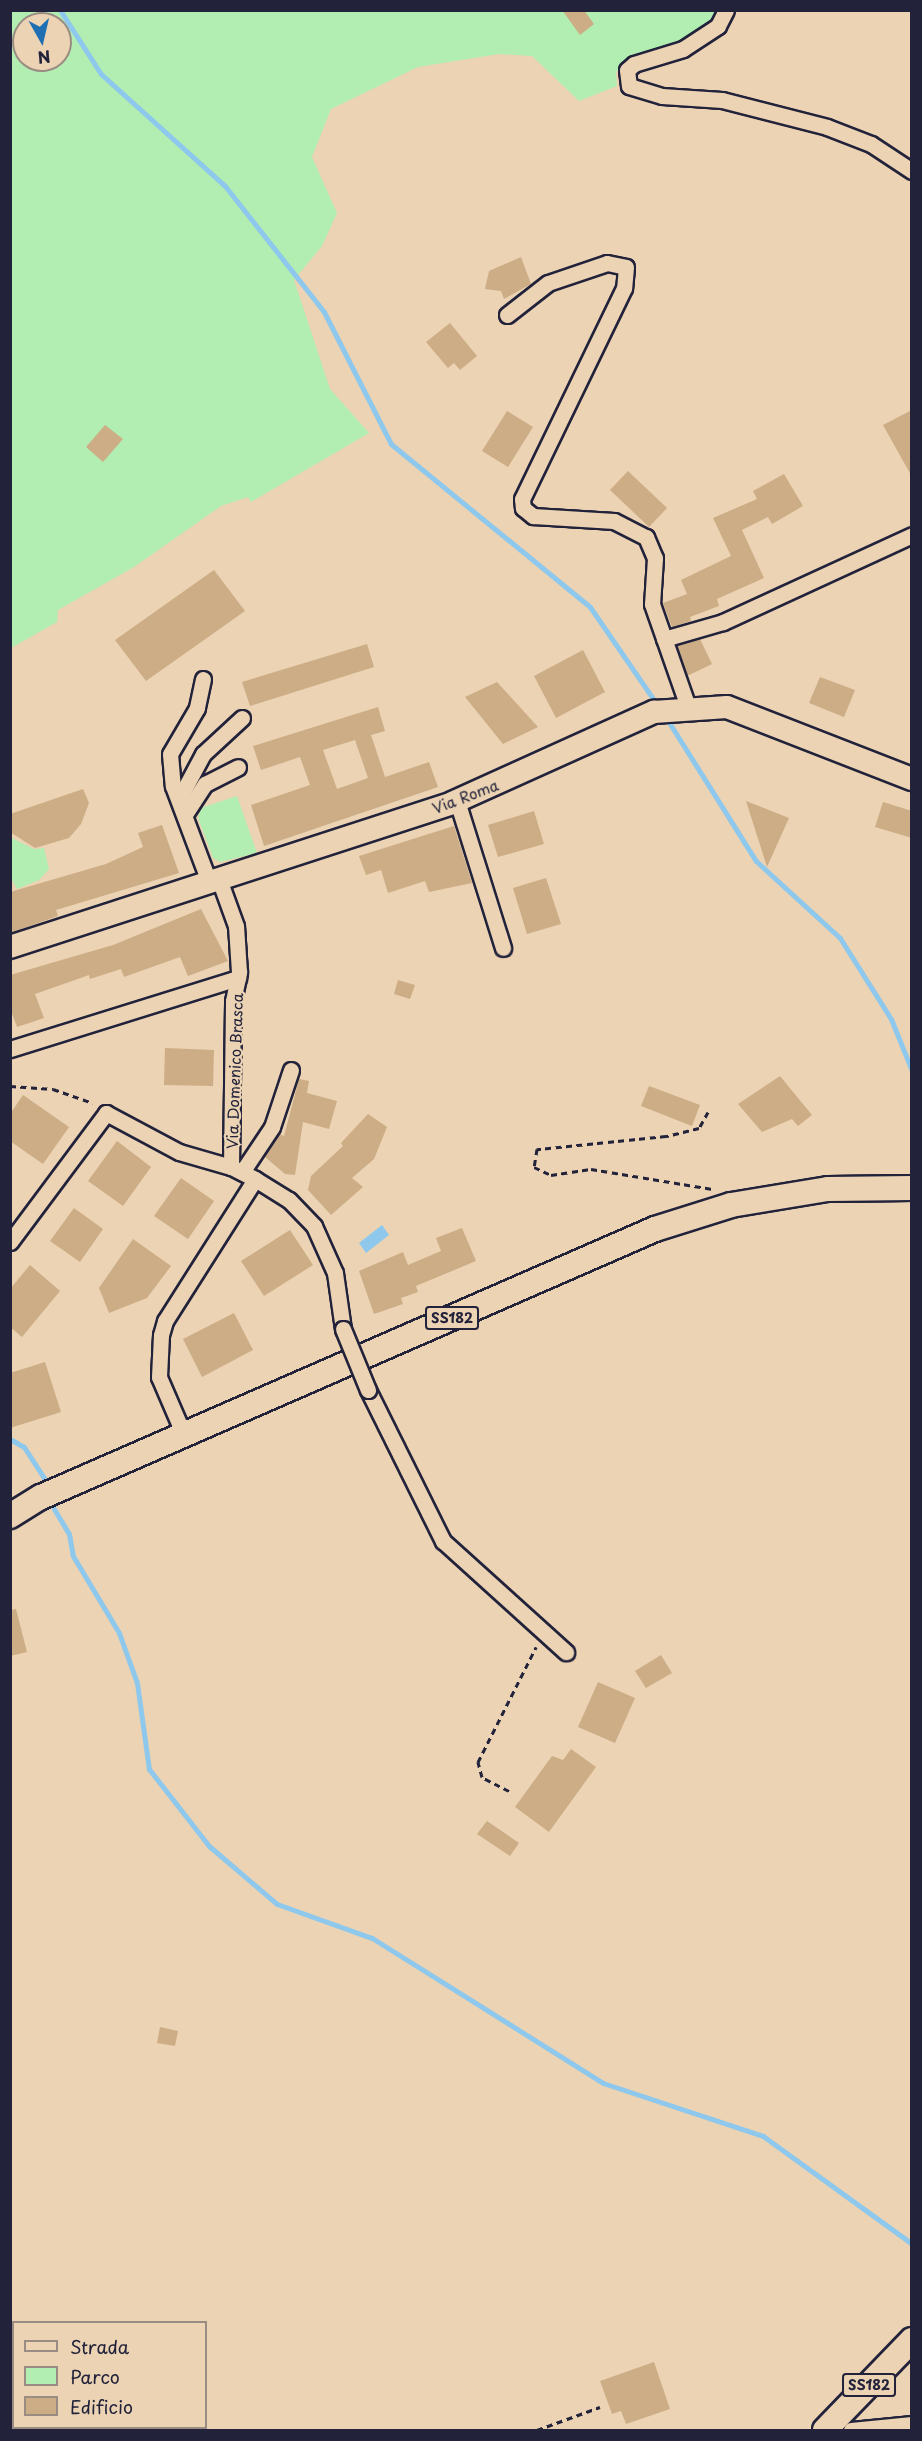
<!DOCTYPE html>
<html>
<head>
<meta charset="utf-8">
<style>
	body { margin:0 }
	#map { position:relative; width:922px; height:2441px; overflow:hidden; background:#ebd3b3; font-family:"Playpen Sans",sans-serif }
	div>[style] { position:absolute }
	[style*='--x'] { left:calc(var(--x)*1px); top:calc(var(--y)*1px); width:calc(var(--w)*1px); rotate:calc(var(--a)*1deg) }
	.green>* { inset:0; background:#b2edb2 }
	.water>* { inset:0; background:#8ec8ed }
	.stream>* { height:5px; margin:-2.5px; padding:0 2.5px; transform-origin:2.5px; border-radius:2.5px; background:#8ec8ed }
	.building>* { inset:0; background:#cdad86 }
	.path>* { height:3px; margin-top:-1.5px; transform-origin:0; background:repeating-linear-gradient(90deg,#22223b 0 6px,transparent 0 10.5px) }
	.roads { filter:drop-shadow(2px 0 #22223b) drop-shadow(-2px 0 #22223b) drop-shadow(0 2px #22223b) drop-shadow(0 -2px #22223b) }
	.street>* { height:15px; margin:-7.5px; padding:0 7.5px; transform-origin:7.5px; border-radius:7.5px; background:#ebd3b3 }
	.secondary>* { height:22px; margin:-11px; padding:0 11px; transform-origin:11px; border-radius:11px; background:#ebd3b3 }
	.primary>* { height:24px; margin:-12px; padding:0 12px; transform-origin:12px; border-radius:12px; background:#ebd3b3 }
	.bridges { filter:drop-shadow(2px 0 #22223b) drop-shadow(-2px 0 #22223b) drop-shadow(0 2px #22223b) drop-shadow(0 -2px #22223b) }
	.street-bridge>* { height:15px; margin:-7.5px; padding:0 7.5px; transform-origin:7.5px; border-radius:7.5px; background:#ebd3b3 }
	span { translate:-50% -50%; white-space:nowrap; text-align:center; line-height:1.15; -webkit-text-stroke:4.5px #ebd3b3; paint-order:stroke }
	.shield-label span { padding:2px 4px; background:#ebd3b3; border:2px solid; border-radius:4px; -webkit-text-stroke-width:0 }
	.shield-label { font-size:14px; color:#22223b; font-weight:700 }
	.street-label { font-size:15px; color:#22223b }
	.frame { position:absolute; inset:0; border:12px solid #22223b; pointer-events:none }
	.legend { position:absolute; left:12px; top:2321px; width:195px; height:108px; box-sizing:border-box; background:#ebd3b3; border:2px solid #9b8c83; margin:0; padding:8px 10px; list-style:none; font-size:18px; color:#22223b }
	.legend li { display:flex; align-items:center; gap:12px; height:30px }
	.legend b { width:30px; border:2px solid #9b8c83 }
	.north { position:absolute; left:12px; top:12px; width:60px; height:60px; box-sizing:border-box; background:#ebd3b3; border:2px solid #9b8c83; border-radius:50%; rotate:172deg; font-size:16px; font-weight:700; line-height:24px; text-align:center; color:#22223b }
	.north::after { content:''; display:block; margin:auto; width:21px; height:27px; background:#1f6fb2; clip-path:polygon(50% 0,100% 100%,50% 72%,0 100%) }
</style>
</head>
<body>
<div id="map">
	<div class="green">
		<div style="clip-path:polygon(evenodd,11px 11px,723px 11px,721px 20px,678px 50px,623px 65px,616px 72px,617px 86px,579px 101px,532px 56px,499px 54px,418px 67px,331px 109px,312px 157px,337px 213px,322px 246px,294px 280px,330px 389px,369px 433px,251px 502px,248px 497px,221px 506px,134px 567px,58px 610px,57px 622px,11px 648px,11px 11px,24px 24px,60px 24px,60px 60px,24px 60px,24px 24px)"></div>
		<div style="clip-path:polygon(237px 796px,257px 853px,220px 862px,213px 858px,198px 818px,201px 808px)"></div>
		<div style="clip-path:polygon(10px 837px,34px 849px,44px 848px,49px 869px,39px 880px,17px 889px,11px 878px)"></div>
	</div>
	<div class="water">
		<div style="clip-path:polygon(382px 1225px,389px 1235px,366px 1253px,359px 1243px)"></div>
	</div>
	<div class="stream">
		<div style="--x:60;--y:10;--w:76;--a:57.4"></div>
		<div style="--x:101;--y:74;--w:167;--a:42.1"></div>
		<div style="--x:225;--y:186;--w:160;--a:51.8"></div>
		<div style="--x:324;--y:312;--w:148;--a:63.1"></div>
		<div style="--x:391;--y:444;--w:257;--a:39.3"></div>
		<div style="--x:590;--y:607;--w:120;--a:55.5"></div>
		<div style="--x:665;--y:716;--w:171;--a:57.9"></div>
		<div style="--x:756;--y:861;--w:114;--a:42.5"></div>
		<div style="--x:840;--y:938;--w:96;--a:57.8"></div>
		<div style="--x:891;--y:1019;--w:56;--a:68"></div>
		<div style="--x:10;--y:1439;--w:16;--a:30"></div>
		<div style="--x:24;--y:1447;--w:37;--a:57"></div>
		<div style="--x:54;--y:1509;--w:29;--a:59"></div>
		<div style="--x:69;--y:1534;--w:22;--a:80"></div>
		<div style="--x:73;--y:1556;--w:90;--a:59.1"></div>
		<div style="--x:119;--y:1633;--w:53;--a:70.2"></div>
		<div style="--x:137;--y:1683;--w:87;--a:82.1"></div>
		<div style="--x:149;--y:1769;--w:98;--a:52.1"></div>
		<div style="--x:209;--y:1846;--w:89;--a:40.5"></div>
		<div style="--x:277;--y:1904;--w:101;--a:19.7"></div>
		<div style="--x:372;--y:1938;--w:273;--a:32.1"></div>
		<div style="--x:603;--y:2083;--w:169;--a:18.3"></div>
		<div style="--x:763;--y:2136;--w:184;--a:35.9"></div>
	</div>
	<div class="building">
		<div style="clip-path:polygon(562px 10px,584px 10px,594px 24px,580px 35px)"></div>
		<div style="clip-path:polygon(521px 257px,531px 284px,504px 299px,501px 291px,485px 289px,489px 271px)"></div>
		<div style="clip-path:polygon(450px 323px,477px 356px,460px 370px,454px 363px,448px 368px,426px 342px)"></div>
		<div style="clip-path:polygon(912px 410px,912px 477px,883px 425px)"></div>
		<div style="clip-path:polygon(507px 411px,533px 427px,508px 467px,482px 451px)"></div>
		<div style="clip-path:polygon(105px 425px,123px 439px,103px 462px,86px 447px)"></div>
		<div style="clip-path:polygon(628px 471px,667px 508px,649px 527px,610px 490px)"></div>
		<div style="clip-path:polygon(784px 474px,803px 506px,772px 524px,768px 517px,742px 530px,764px 578px,717px 599px,719px 606px,690px 617px,691px 621px,672px 627px,663px 603px,687px 594px,681px 580px,731px 556px,713px 518px,757px 499px,753px 491px)"></div>
		<div style="clip-path:polygon(214px 570px,245px 611px,146px 681px,115px 640px)"></div>
		<div style="clip-path:polygon(700px 639px,712px 664px,687px 676px,677px 645px)"></div>
		<div style="clip-path:polygon(367px 644px,374px 667px,250px 706px,242px 682px)"></div>
		<div style="clip-path:polygon(583px 650px,605px 692px,556px 718px,534px 676px)"></div>
		<div style="clip-path:polygon(820px 677px,855px 690px,844px 717px,809px 703px)"></div>
		<div style="clip-path:polygon(497px 682px,538px 727px,503px 744px,465px 697px)"></div>
		<div style="clip-path:polygon(evenodd,378px 707px,385px 731px,371px 735px,385px 777px,429px 762px,438px 787px,264px 846px,251px 805px,310px 785px,300px 757px,261px 770px,253px 746px,378px 707px,355px 740px,368px 778px,337px 789px,323px 750px,355px 740px)"></div>
		<div style="clip-path:polygon(83px 789px,89px 803px,81px 824px,69px 838px,35px 848px,10px 832px,10px 814px)"></div>
		<div style="clip-path:polygon(746px 801px,789px 818px,767px 867px)"></div>
		<div style="clip-path:polygon(883px 802px,912px 811px,912px 838px,875px 827px)"></div>
		<div style="clip-path:polygon(534px 811px,544px 844px,498px 857px,488px 825px)"></div>
		<div style="clip-path:polygon(162px 825px,179px 873px,56px 910px,58px 916px,10px 933px,10px 892px,106px 864px,143px 847px,138px 833px)"></div>
		<div style="clip-path:polygon(454px 826px,472px 883px,429px 892px,425px 881px,388px 893px,381px 870px,366px 875px,359px 856px)"></div>
		<div style="clip-path:polygon(546px 878px,561px 924px,527px 934px,513px 888px)"></div>
		<div style="clip-path:polygon(201px 909px,228px 961px,188px 976px,180px 957px,124px 977px,121px 969px,90px 979px,89px 975px,35px 994px,44px 1018px,17px 1027px,10px 1008px,10px 975px,113px 945px)"></div>
		<div style="clip-path:polygon(398px 980px,415px 985px,410px 999px,394px 994px)"></div>
		<div style="clip-path:polygon(165px 1048px,214px 1050px,213px 1086px,164px 1085px)"></div>
		<div style="clip-path:polygon(780px 1076px,812px 1115px,798px 1126px,792px 1119px,762px 1132px,738px 1104px)"></div>
		<div style="clip-path:polygon(299px 1079px,309px 1081px,307px 1093px,337px 1101px,329px 1129px,303px 1122px,295px 1175px,285px 1174px,264px 1156px,279px 1134px,284px 1136px)"></div>
		<div style="clip-path:polygon(649px 1086px,700px 1105px,692px 1126px,641px 1106px)"></div>
		<div style="clip-path:polygon(23px 1095px,69px 1127px,43px 1164px,10px 1141px,10px 1114px)"></div>
		<div style="clip-path:polygon(368px 1114px,387px 1127px,374px 1159px,352px 1178px,363px 1187px,331px 1215px,308px 1190px,311px 1176px,343px 1146px,341px 1143px)"></div>
		<div style="clip-path:polygon(117px 1141px,151px 1167px,123px 1206px,88px 1181px)"></div>
		<div style="clip-path:polygon(181px 1178px,214px 1201px,188px 1239px,154px 1216px)"></div>
		<div style="clip-path:polygon(74px 1208px,103px 1229px,80px 1262px,50px 1241px)"></div>
		<div style="clip-path:polygon(462px 1228px,476px 1261px,416px 1286px,418px 1292px,401px 1298px,403px 1304px,374px 1314px,359px 1271px,403px 1252px,408px 1265px,441px 1251px,436px 1238px)"></div>
		<div style="clip-path:polygon(290px 1230px,313px 1265px,264px 1296px,241px 1261px)"></div>
		<div style="clip-path:polygon(133px 1239px,171px 1266px,147px 1298px,109px 1313px,99px 1288px)"></div>
		<div style="clip-path:polygon(30px 1265px,60px 1291px,22px 1337px,10px 1327px,10px 1289px)"></div>
		<div style="clip-path:polygon(234px 1313px,253px 1350px,202px 1377px,183px 1339px)"></div>
		<div style="clip-path:polygon(45px 1362px,61px 1412px,10px 1428px,10px 1373px)"></div>
		<div style="clip-path:polygon(16px 1609px,27px 1652px,10px 1656px,10px 1610px)"></div>
		<div style="clip-path:polygon(661px 1655px,672px 1673px,646px 1688px,635px 1671px)"></div>
		<div style="clip-path:polygon(598px 1682px,635px 1698px,615px 1743px,578px 1727px)"></div>
		<div style="clip-path:polygon(571px 1749px,596px 1767px,549px 1832px,515px 1807px,552px 1756px,563px 1760px)"></div>
		<div style="clip-path:polygon(487px 1821px,519px 1843px,510px 1856px,477px 1834px)"></div>
		<div style="clip-path:polygon(160px 2027px,178px 2031px,175px 2046px,157px 2043px)"></div>
		<div style="clip-path:polygon(654px 2362px,670px 2409px,626px 2424px,621px 2411px,612px 2414px,600px 2381px)"></div>
	</div>
	<div class="path">
		<div style="--x:10;--y:1086;--w:43;--a:4"></div>
		<div style="--x:53;--y:1089;--w:42;--a:19.3"></div>
		<div style="--x:708;--y:1112;--w:18;--a:119"></div>
		<div style="--x:699;--y:1128;--w:34;--a:166"></div>
		<div style="--x:666;--y:1136;--w:130;--a:174.2"></div>
		<div style="--x:537;--y:1149;--w:18;--a:99"></div>
		<div style="--x:534;--y:1167;--w:19;--a:25"></div>
		<div style="--x:551;--y:1175;--w:40;--a:-8.5"></div>
		<div style="--x:591;--y:1169;--w:123;--a:9.4"></div>
		<div style="--x:509;--y:1791;--w:30;--a:-153"></div>
		<div style="--x:482;--y:1777;--w:16;--a:-105"></div>
		<div style="--x:478;--y:1762;--w:129;--a:-63.2"></div>
		<div style="--x:10;--y:2398;--w:4;--a:-14"></div>
		<div style="--x:537;--y:2430;--w:67;--a:-20.1"></div>
	</div>
	<div class="roads">
		<div class="street">
			<div style="--x:726;--y:10;--w:18;--a:117"></div>
			<div style="--x:718;--y:26;--w:42;--a:146.7"></div>
			<div style="--x:683;--y:49;--w:51;--a:163"></div>
			<div style="--x:634;--y:64;--w:9;--a:139"></div>
			<div style="--x:627;--y:70;--w:16;--a:83"></div>
			<div style="--x:629;--y:86;--w:34;--a:17"></div>
			<div style="--x:662;--y:96;--w:60;--a:3.8"></div>
			<div style="--x:722;--y:100;--w:108;--a:14.4"></div>
			<div style="--x:827;--y:127;--w:47;--a:21.1"></div>
			<div style="--x:871;--y:144;--w:49;--a:33.4"></div>
			<div style="--x:507;--y:315;--w:52;--a:-38"></div>
			<div style="--x:548;--y:283;--w:62;--a:-18.7"></div>
			<div style="--x:607;--y:263;--w:19;--a:12"></div>
			<div style="--x:626;--y:267;--w:21;--a:95"></div>
			<div style="--x:624;--y:288;--w:234;--a:115.8"></div>
			<div style="--x:522;--y:499;--w:9;--a:84"></div>
			<div style="--x:523;--y:508;--w:13;--a:39"></div>
			<div style="--x:533;--y:516;--w:81;--a:3.5"></div>
			<div style="--x:614;--y:521;--w:36;--a:27"></div>
			<div style="--x:646;--y:537;--w:23;--a:67"></div>
			<div style="--x:655;--y:558;--w:46;--a:93.7"></div>
			<div style="--x:652;--y:604;--w:109;--a:70.7"></div>
			<div style="--x:664;--y:639;--w:61;--a:-16.1"></div>
			<div style="--x:723;--y:622;--w:208;--a:-24.7"></div>
			<div style="--x:203;--y:679;--w:30;--a:102"></div>
			<div style="--x:197;--y:708;--w:53;--a:120.4"></div>
			<div style="--x:170;--y:754;--w:32;--a:85"></div>
			<div style="--x:173;--y:786;--w:103;--a:69.4"></div>
			<div style="--x:179;--y:799;--w:51;--a:-61.9"></div>
			<div style="--x:203;--y:754;--w:53;--a:-42.7"></div>
			<div style="--x:457;--y:801;--w:154;--a:72.6"></div>
			<div style="--x:186;--y:813;--w:35;--a:-57"></div>
			<div style="--x:205;--y:784;--w:37;--a:-27"></div>
			<div style="--x:10;--y:1049;--w:239;--a:-17.3"></div>
			<div style="--x:242;--y:1172;--w:54;--a:-56.3"></div>
			<div style="--x:272;--y:1127;--w:60;--a:-71.6"></div>
			<div style="--x:255;--y:1179;--w:40;--a:32"></div>
			<div style="--x:289;--y:1200;--w:36;--a:46"></div>
			<div style="--x:314;--y:1226;--w:51;--a:65.9"></div>
			<div style="--x:335;--y:1273;--w:57;--a:81.9"></div>
			<div style="--x:10;--y:1242;--w:161;--a:-53.3"></div>
			<div style="--x:106;--y:1113;--w:83;--a:28.1"></div>
			<div style="--x:179;--y:1152;--w:54;--a:16.1"></div>
			<div style="--x:368;--y:1390;--w:169;--a:63.6"></div>
			<div style="--x:443;--y:1541;--w:166;--a:42.1"></div>
			<div style="--x:184;--y:1435;--w:63;--a:-113.3"></div>
			<div style="--x:159;--y:1377;--w:42;--a:-87.3"></div>
			<div style="--x:161;--y:1335;--w:15;--a:-74"></div>
			<div style="--x:165;--y:1321;--w:168;--a:-57.6"></div>
			<div style="--x:255;--y:1179;--w:27;--a:-153"></div>
			<div style="--x:231;--y:1167;--w:166;--a:-89.3"></div>
			<div style="--x:233;--y:1001;--w:30;--a:-78"></div>
			<div style="--x:239;--y:972;--w:46;--a:-93.7"></div>
			<div style="--x:236;--y:926;--w:50;--a:-109.9"></div>
			<div style="--x:851;--y:2430;--w:61;--a:-5.6"></div>
		</div>
		<div class="secondary">
			<div style="--x:10;--y:947;--w:465;--a:-18"></div>
			<div style="--x:452;--y:803;--w:222;--a:-24.3"></div>
			<div style="--x:654;--y:712;--w:73;--a:-3.9"></div>
			<div style="--x:727;--y:707;--w:199;--a:21.3"></div>
		</div>
		<div class="primary">
			<div style="--x:10;--y:1516;--w:36;--a:-32"></div>
			<div style="--x:41;--y:1497;--w:670;--a:-23.58"></div>
			<div style="--x:655;--y:1229;--w:80;--a:-17.5"></div>
			<div style="--x:731;--y:1205;--w:98;--a:-9.4"></div>
			<div style="--x:828;--y:1189;--w:84;--a:-0.7"></div>
			<div style="--x:825;--y:2430;--w:125;--a:-46"></div>
		</div>
	</div>
	<div class="bridges">
		<div class="street-bridge">
			<div style="--x:343;--y:1329;--w:66;--a:67.7"></div>
		</div>
	</div>
	<div class="shield-label">
		<span style="left:452px;top:1318px">SS182</span>
		<span style="left:869px;top:2385px">SS182</span>
	</div>
	<div class="street-label">
		<span style="left:465px;top:796px;rotate:-21deg">Via Roma</span>
		<span style="left:234px;top:1071px;rotate:-88deg">Via Domenico Brasca</span>
	</div>
	<div class="frame"></div>
	<ul class="legend">
	<li><b style="height:8px;background:#ebd3b3"></b>Strada</li>
	<li><b style="height:16px;background:#b2edb2"></b>Parco</li>
	<li><b style="height:16px;background:#cdad86"></b>Edificio</li>
	</ul>
	<div class="north">N</div>
</div>
</body>
</html>
